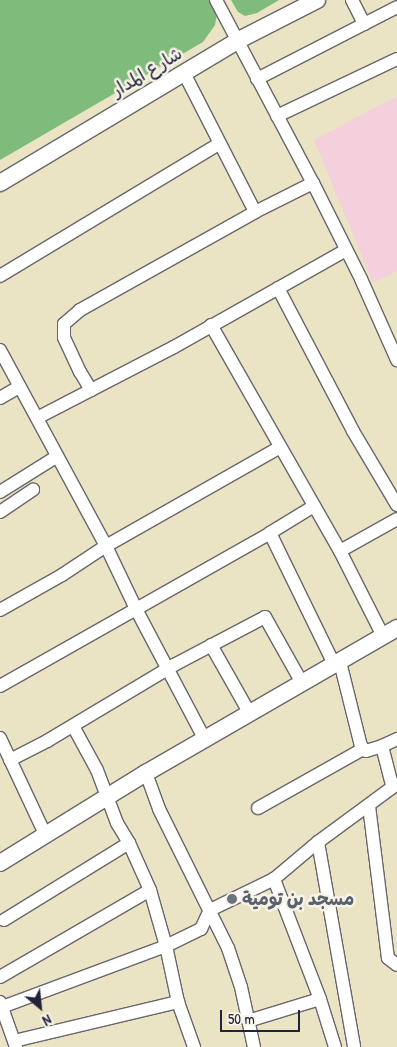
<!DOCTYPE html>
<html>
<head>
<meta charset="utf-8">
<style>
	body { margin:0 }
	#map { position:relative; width:397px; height:1047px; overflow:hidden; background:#eae4c5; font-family:"Patrick Hand","Playpen Sans Arabic",sans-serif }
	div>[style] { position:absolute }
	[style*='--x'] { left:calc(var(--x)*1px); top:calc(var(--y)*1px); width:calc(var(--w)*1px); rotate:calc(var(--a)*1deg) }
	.built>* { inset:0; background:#f4cfdc }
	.forest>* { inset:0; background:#7fbb7a }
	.roads { filter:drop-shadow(1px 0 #68666b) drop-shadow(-1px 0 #68666b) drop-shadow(0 1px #68666b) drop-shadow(0 -1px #68666b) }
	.minor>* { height:12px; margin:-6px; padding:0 6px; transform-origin:6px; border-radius:6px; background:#fff }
	.tertiary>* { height:16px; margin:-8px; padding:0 8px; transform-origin:8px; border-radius:8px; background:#fff }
	.dots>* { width:14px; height:14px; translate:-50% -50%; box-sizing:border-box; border:2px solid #f7f3e8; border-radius:50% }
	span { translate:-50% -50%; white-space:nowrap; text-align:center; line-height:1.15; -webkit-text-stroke:5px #f7f3e8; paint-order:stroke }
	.street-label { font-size:18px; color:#22223b }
	.worship-label { font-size:18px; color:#5b616d; font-weight:700 }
	.left { translate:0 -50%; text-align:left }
	.north { position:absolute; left:15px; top:982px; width:50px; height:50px; -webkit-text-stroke:4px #f7f3e8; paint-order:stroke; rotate:152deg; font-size:14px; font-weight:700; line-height:20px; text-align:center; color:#22223b }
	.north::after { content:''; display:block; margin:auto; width:18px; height:22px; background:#22223b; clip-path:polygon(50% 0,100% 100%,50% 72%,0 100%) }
	.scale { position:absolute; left:220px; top:1010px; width:80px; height:22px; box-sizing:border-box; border:2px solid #22223b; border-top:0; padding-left:6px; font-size:15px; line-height:18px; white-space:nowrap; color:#22223b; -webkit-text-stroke:4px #f7f3e8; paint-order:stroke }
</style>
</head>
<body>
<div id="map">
	<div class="built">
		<div style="clip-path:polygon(397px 96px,397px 271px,373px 283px,314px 140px)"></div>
	</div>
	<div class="forest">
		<div style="clip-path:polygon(0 0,216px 0,219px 4px,215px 25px,203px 42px,0 160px)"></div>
		<div style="clip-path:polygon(231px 0,279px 0,257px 13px,245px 16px,238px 12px)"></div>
	</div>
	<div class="roads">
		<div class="minor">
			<div style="--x:216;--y:0;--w:207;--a:62.1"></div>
			<div style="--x:313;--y:183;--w:107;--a:63.4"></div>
			<div style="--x:361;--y:279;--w:89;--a:66"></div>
			<div style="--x:352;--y:0;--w:27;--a:63"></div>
			<div style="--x:184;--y:73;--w:156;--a:62.9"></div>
			<div style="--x:257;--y:79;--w:157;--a:-27.2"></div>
			<div style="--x:277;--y:116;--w:133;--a:-25.4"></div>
			<div style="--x:0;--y:276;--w:256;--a:-31.1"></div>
			<div style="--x:278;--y:288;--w:161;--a:62.3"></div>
			<div style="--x:353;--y:431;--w:86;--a:59.3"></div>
			<div style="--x:211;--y:325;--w:260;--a:60.3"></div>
			<div style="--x:340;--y:551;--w:95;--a:63.2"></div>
			<div style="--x:0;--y:350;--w:223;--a:61.6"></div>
			<div style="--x:106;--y:546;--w:70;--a:64.5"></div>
			<div style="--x:136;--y:609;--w:148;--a:62.2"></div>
			<div style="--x:91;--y:390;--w:21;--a:-121"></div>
			<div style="--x:80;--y:372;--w:38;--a:-115"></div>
			<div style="--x:64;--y:337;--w:13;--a:-90"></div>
			<div style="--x:64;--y:324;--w:21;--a:-41"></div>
			<div style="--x:80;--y:310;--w:201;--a:-29.2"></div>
			<div style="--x:255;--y:212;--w:65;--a:-26.6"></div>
			<div style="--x:0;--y:398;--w:22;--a:-30"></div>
			<div style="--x:37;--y:418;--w:154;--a:-27.4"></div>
			<div style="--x:174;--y:347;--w:197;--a:-29.4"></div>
			<div style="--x:0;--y:492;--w:66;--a:-32"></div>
			<div style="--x:314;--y:506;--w:52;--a:148.5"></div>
			<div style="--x:270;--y:533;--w:146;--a:64"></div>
			<div style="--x:0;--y:512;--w:40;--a:-34"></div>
			<div style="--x:340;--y:551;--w:65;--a:-29.3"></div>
			<div style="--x:0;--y:610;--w:71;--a:-29.4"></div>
			<div style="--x:62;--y:575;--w:53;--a:-33.4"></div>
			<div style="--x:106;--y:546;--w:200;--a:-29.6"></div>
			<div style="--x:211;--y:645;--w:79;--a:60.5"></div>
			<div style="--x:340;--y:662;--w:87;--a:76"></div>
			<div style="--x:361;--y:746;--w:7;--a:45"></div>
			<div style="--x:366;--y:751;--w:17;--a:-17"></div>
			<div style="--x:0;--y:686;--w:310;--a:-29.5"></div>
			<div style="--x:73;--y:726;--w:50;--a:61.4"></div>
			<div style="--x:97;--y:770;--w:57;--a:69.3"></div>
			<div style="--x:117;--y:823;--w:23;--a:59"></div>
			<div style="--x:129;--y:843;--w:51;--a:65.9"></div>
			<div style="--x:150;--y:890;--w:58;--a:74.1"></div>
			<div style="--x:166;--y:946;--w:57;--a:77.9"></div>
			<div style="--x:178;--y:1002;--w:48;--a:70.4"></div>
			<div style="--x:0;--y:738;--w:106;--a:64.9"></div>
			<div style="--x:10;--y:760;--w:42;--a:-27.2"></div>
			<div style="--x:47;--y:741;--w:148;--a:-30.9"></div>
			<div style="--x:174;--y:665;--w:103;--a:-27.8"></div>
			<div style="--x:265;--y:617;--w:76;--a:60.7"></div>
			<div style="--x:146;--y:773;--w:38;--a:70"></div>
			<div style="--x:159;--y:809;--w:155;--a:63.6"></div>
			<div style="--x:228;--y:948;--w:41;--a:71.6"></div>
			<div style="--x:241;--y:987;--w:61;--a:77.8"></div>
			<div style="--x:392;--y:785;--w:40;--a:-104.4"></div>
			<div style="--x:382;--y:746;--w:17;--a:-25"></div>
			<div style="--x:369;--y:806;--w:153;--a:82.9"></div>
			<div style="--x:388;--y:958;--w:11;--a:38"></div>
			<div style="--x:258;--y:808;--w:120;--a:-29.3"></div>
			<div style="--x:318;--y:842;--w:208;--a:80"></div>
			<div style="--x:4;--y:920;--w:147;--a:-31.6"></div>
			<div style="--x:0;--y:977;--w:173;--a:-30.1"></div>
			<div style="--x:0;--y:1002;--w:48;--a:70.4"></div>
			<div style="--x:2;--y:1007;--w:175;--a:-20.4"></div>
			<div style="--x:166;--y:946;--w:39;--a:-26"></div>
			<div style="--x:201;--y:929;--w:21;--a:-65"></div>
			<div style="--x:210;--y:910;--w:71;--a:-25.8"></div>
			<div style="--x:248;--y:1021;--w:75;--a:-17"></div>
			<div style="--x:14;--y:1041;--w:169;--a:-13.4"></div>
			<div style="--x:335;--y:1047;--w:50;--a:-107.4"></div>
			<div style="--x:320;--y:999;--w:129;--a:-111"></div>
			<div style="--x:274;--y:879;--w:57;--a:-40.1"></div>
			<div style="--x:318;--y:842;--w:98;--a:-36.3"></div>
		</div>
		<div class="tertiary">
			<div style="--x:0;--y:183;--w:276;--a:-30.9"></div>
			<div style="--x:237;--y:41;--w:90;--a:-27.1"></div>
			<div style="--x:0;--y:863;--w:172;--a:-31.7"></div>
			<div style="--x:146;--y:773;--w:290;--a:-30"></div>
		</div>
	</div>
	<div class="dots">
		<div style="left:232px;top:899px;background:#6b7280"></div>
	</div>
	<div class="street-label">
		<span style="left:147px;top:72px;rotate:-31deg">شارع المدار</span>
	</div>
	<div class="worship-label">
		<span class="left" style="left:242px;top:899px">مسجد بن تومية</span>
	</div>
	<div class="north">N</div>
	<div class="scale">50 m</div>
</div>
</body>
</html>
